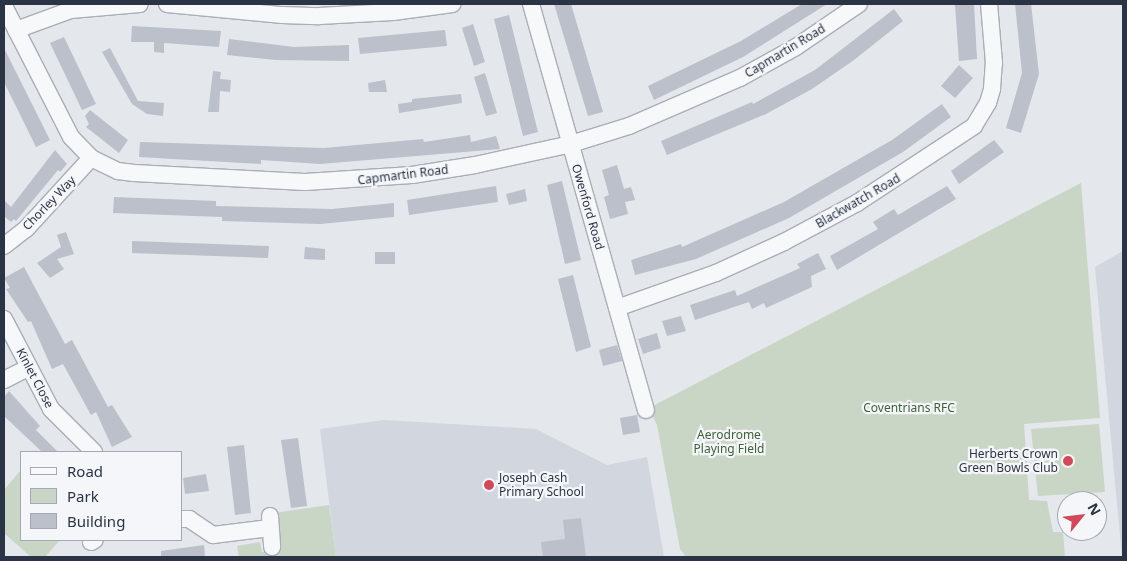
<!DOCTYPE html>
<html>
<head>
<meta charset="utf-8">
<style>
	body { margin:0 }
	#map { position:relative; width:1127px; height:561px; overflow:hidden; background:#e4e7ec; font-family:"Noto Sans",sans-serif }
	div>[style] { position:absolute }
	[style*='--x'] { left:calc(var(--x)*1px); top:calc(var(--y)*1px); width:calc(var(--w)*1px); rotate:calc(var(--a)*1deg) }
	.built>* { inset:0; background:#d2d6de }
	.green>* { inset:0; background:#c9d6c5 }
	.building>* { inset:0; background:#bbc0ca }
	.roads { filter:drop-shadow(1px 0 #a9aeb7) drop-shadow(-1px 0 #a9aeb7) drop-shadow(0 1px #a9aeb7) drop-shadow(0 -1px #a9aeb7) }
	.minor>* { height:16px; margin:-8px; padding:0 8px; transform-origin:8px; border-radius:8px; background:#f7f8fa }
	.dots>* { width:14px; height:14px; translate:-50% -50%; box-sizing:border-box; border:2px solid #f4f6f9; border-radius:50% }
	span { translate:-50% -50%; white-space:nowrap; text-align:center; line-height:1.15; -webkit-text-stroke:4.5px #f4f6f9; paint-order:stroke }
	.street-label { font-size:12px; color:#2b3445 }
	.park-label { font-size:12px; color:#3f6138 }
	.poi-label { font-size:12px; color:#2b3445 }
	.right { translate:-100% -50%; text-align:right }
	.left { translate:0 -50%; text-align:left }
	.frame { position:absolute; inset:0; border:5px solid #2b3445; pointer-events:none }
	.legend { position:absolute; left:20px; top:451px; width:162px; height:90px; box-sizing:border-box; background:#f4f6f9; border:1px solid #a4a8b1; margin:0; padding:6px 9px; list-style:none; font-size:15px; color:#2b3445 }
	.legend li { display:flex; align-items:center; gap:10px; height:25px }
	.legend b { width:25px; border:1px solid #a4a8b1 }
	.north { position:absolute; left:1057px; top:491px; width:50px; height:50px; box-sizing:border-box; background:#f4f6f9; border:1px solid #a4a8b1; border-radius:50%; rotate:61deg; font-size:14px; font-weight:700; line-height:20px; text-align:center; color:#2b3445 }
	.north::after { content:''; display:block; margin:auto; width:18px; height:22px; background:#d1495b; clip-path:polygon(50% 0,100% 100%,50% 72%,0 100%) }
</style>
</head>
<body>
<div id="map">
	<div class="built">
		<div style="clip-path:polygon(1123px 251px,1123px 557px,1122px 557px,1095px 267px)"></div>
		<div style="clip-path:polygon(384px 420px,536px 429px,607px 465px,647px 457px,664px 557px,336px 557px,320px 429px)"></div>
	</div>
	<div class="green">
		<div style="clip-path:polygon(1081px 183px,1100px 418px,1024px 424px,1029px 500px,1047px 501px,1053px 532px,1063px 532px,1065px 557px,686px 557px,680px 549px,657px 425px,649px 408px)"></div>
		<div style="clip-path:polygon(1099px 424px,1105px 492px,1038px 496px,1031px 429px)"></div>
		<div style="clip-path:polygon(21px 470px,21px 540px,60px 540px,45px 557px,31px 557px,4px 533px,4px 490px)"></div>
		<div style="clip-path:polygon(329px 505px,336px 557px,239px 557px,237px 546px,260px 542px,262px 552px,279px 551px,274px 513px)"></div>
	</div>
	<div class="building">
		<div style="clip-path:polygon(554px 4px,571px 4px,603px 112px,588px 116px)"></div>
		<div style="clip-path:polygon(802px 4px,827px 4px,743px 57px,654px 100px,648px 86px,741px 41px)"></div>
		<div style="clip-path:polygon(974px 4px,977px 59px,959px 61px,955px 5px)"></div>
		<div style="clip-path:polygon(1015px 4px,1031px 4px,1039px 74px,1021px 133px,1006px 128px,1022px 73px)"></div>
		<div style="clip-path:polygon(894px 9px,903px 21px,854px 60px,812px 89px,766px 114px,667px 155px,661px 141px,752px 102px,753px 104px,815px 70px)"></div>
		<div style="clip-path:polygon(509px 15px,538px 132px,523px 136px,494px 19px)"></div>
		<div style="clip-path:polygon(473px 24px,485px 62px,474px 66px,462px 28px)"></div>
		<div style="clip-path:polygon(132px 26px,221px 31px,219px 47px,164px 43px,164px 53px,154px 52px,154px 42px,131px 42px)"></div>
		<div style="clip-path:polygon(445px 30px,447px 46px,360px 54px,358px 38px)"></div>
		<div style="clip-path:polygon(64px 37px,96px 104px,82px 110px,50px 43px)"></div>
		<div style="clip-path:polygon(229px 39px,294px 47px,349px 45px,349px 61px,276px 60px,227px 55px)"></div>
		<div style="clip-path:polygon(4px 48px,50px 140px,36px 147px,4px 82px)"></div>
		<div style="clip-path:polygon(110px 48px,138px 101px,164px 103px,163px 116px,147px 114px,132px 104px,102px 52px)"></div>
		<div style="clip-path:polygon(959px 65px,973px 78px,955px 98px,941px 86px)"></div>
		<div style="clip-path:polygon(213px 71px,221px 72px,220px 79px,231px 80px,230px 92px,220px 91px,219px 112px,208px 112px)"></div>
		<div style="clip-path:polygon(485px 73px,497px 113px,486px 116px,474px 77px)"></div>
		<div style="clip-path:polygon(385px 80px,387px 92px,369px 92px,368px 83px)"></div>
		<div style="clip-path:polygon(461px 94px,462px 103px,399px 113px,398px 104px,412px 102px,412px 99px)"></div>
		<div style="clip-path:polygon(942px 104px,951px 117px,903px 152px,789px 218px,696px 259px,635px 275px,631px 260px,681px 244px,682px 247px,784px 202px,892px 140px)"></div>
		<div style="clip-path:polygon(90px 110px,128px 140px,119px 153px,86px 127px,89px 124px,85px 116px)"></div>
		<div style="clip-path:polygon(470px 135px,471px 142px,496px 136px,500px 149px,320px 164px,261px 160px,261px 164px,139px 157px,140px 142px,324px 148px,423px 139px,424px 142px)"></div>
		<div style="clip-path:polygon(994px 140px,1004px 152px,959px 184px,951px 171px)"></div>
		<div style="clip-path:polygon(55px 150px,67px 164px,60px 172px,58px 170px,16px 221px,14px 219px,11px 222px,4px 216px,4px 200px,11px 207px)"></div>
		<div style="clip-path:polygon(617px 165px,624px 189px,631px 187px,635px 200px,625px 202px,628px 214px,610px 219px,604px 197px,609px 195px,602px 170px)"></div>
		<div style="clip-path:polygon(562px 181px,581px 260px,565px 264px,547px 185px)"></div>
		<div style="clip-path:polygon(496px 186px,498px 202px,409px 215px,407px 200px)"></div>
		<div style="clip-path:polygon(947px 186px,956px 199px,837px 270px,830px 256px,878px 229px,873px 222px,894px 209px,898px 215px)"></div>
		<div style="clip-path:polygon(525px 189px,527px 201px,509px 205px,506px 194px)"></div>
		<div style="clip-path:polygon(114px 197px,216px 201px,216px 206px,332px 209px,394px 203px,394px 217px,320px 224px,222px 221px,222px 217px,113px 213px)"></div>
		<div style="clip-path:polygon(66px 232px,74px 254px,57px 259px,64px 269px,50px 278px,37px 263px,61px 247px,57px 235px)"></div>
		<div style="clip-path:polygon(132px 241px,269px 246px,268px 258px,132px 253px)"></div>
		<div style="clip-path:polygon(305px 247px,325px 249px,325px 260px,304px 259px)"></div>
		<div style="clip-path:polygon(375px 252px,395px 252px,395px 264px,375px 264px)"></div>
		<div style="clip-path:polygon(818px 253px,826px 269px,811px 276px,812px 287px,766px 308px,764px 303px,752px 309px,749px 302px,695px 320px,690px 305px,735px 290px,737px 296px,800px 268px,797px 264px)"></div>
		<div style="clip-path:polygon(24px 267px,65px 344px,72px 340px,108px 407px,112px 405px,132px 437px,112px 447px,96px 412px,91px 415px,63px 364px,52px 369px,31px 321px,28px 322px,6px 289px,10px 288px,4px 278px)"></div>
		<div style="clip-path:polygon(573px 275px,591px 347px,576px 352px,558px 279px)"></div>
		<div style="clip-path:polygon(681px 316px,686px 331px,667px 336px,662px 321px)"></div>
		<div style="clip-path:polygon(657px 333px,661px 348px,643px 354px,638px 339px)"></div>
		<div style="clip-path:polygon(617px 345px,622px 361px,603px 366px,599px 350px)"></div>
		<div style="clip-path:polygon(9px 391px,40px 426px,36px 430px,58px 452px,42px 452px,4px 416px,4px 397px)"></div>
		<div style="clip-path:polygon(637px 415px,640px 432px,623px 435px,620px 418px)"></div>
		<div style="clip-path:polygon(298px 438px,307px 506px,291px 508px,281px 440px)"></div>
		<div style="clip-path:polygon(244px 445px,251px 513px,235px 515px,227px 447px)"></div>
		<div style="clip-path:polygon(206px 474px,209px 491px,185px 494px,183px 478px)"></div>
		<div style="clip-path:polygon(581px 518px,586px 557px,543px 557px,541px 542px,565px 539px,563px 520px)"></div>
		<div style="clip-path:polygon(204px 545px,205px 557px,161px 557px,161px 551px)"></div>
	</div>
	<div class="roads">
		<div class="minor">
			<div style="--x:167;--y:4;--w:116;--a:5.5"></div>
			<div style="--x:282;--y:15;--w:37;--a:2"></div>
			<div style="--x:319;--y:16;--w:74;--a:-3.1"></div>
			<div style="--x:393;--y:12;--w:60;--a:-7.7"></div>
			<div style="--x:531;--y:4;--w:422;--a:74.2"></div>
			<div style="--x:4;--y:6;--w:147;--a:62.9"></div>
			<div style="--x:71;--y:137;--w:29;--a:46"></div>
			<div style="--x:91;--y:158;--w:30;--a:26"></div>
			<div style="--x:118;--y:171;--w:16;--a:7"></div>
			<div style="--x:134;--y:173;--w:171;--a:3"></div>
			<div style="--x:305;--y:182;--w:107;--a:-3.7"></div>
			<div style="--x:412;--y:175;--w:64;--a:-9"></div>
			<div style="--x:475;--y:165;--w:98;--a:-12.3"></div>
			<div style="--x:571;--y:144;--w:61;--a:-17.2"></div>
			<div style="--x:629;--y:126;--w:121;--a:-23.4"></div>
			<div style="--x:740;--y:78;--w:64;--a:-29"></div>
			<div style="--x:796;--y:47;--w:76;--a:-34.3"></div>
			<div style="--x:16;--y:30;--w:59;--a:-20"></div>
			<div style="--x:71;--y:10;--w:69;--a:-5"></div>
			<div style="--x:4;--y:246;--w:28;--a:-38"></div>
			<div style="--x:26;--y:229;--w:96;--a:-47.5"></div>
			<div style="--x:617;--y:308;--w:105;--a:-19.5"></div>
			<div style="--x:716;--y:273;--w:75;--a:-24.5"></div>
			<div style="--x:784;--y:242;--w:83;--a:-28.1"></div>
			<div style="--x:857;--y:203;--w:140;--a:-33.3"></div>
			<div style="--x:974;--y:126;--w:27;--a:-59"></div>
			<div style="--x:988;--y:103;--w:15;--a:-74"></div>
			<div style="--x:992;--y:89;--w:26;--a:-86"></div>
			<div style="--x:994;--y:63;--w:59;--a:-94.8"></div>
			<div style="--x:4;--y:319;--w:102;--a:62.4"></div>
			<div style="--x:51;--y:409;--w:61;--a:45"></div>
			<div style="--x:4;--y:380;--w:28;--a:-27"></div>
			<div style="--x:270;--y:516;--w:31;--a:86"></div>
			<div style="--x:181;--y:519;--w:8;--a:0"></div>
			<div style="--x:189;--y:519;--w:29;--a:34"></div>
			<div style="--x:213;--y:535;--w:57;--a:-7"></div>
			<div style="--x:91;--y:542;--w:4;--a:-27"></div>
		</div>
	</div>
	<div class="dots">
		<div style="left:1068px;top:461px;background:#d1495b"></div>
		<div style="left:489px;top:485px;background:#d1495b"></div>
	</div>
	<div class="street-label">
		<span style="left:785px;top:51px;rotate:-31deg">Capmartin Road</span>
		<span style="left:403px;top:175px;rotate:-7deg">Capmartin Road</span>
		<span style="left:858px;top:201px;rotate:-30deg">Blackwatch Road</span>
		<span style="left:49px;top:203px;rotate:-46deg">Chorley Way</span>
		<span style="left:588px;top:207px;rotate:74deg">Owenford Road</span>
		<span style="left:35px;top:378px;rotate:62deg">Kinlet Close</span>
	</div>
	<div class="park-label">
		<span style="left:909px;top:408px">Coventrians RFC</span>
		<span style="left:729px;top:442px">Aerodrome<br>Playing Field</span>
	</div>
	<div class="poi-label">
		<span class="right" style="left:1058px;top:461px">Herberts Crown<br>Green Bowls Club</span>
		<span class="left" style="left:499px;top:485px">Joseph Cash<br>Primary School</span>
	</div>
	<div class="frame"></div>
	<ul class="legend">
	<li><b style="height:6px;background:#f7f8fa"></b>Road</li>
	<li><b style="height:14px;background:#c9d6c5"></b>Park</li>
	<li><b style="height:14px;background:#bbc0ca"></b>Building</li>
	</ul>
	<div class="north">N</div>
</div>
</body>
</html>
